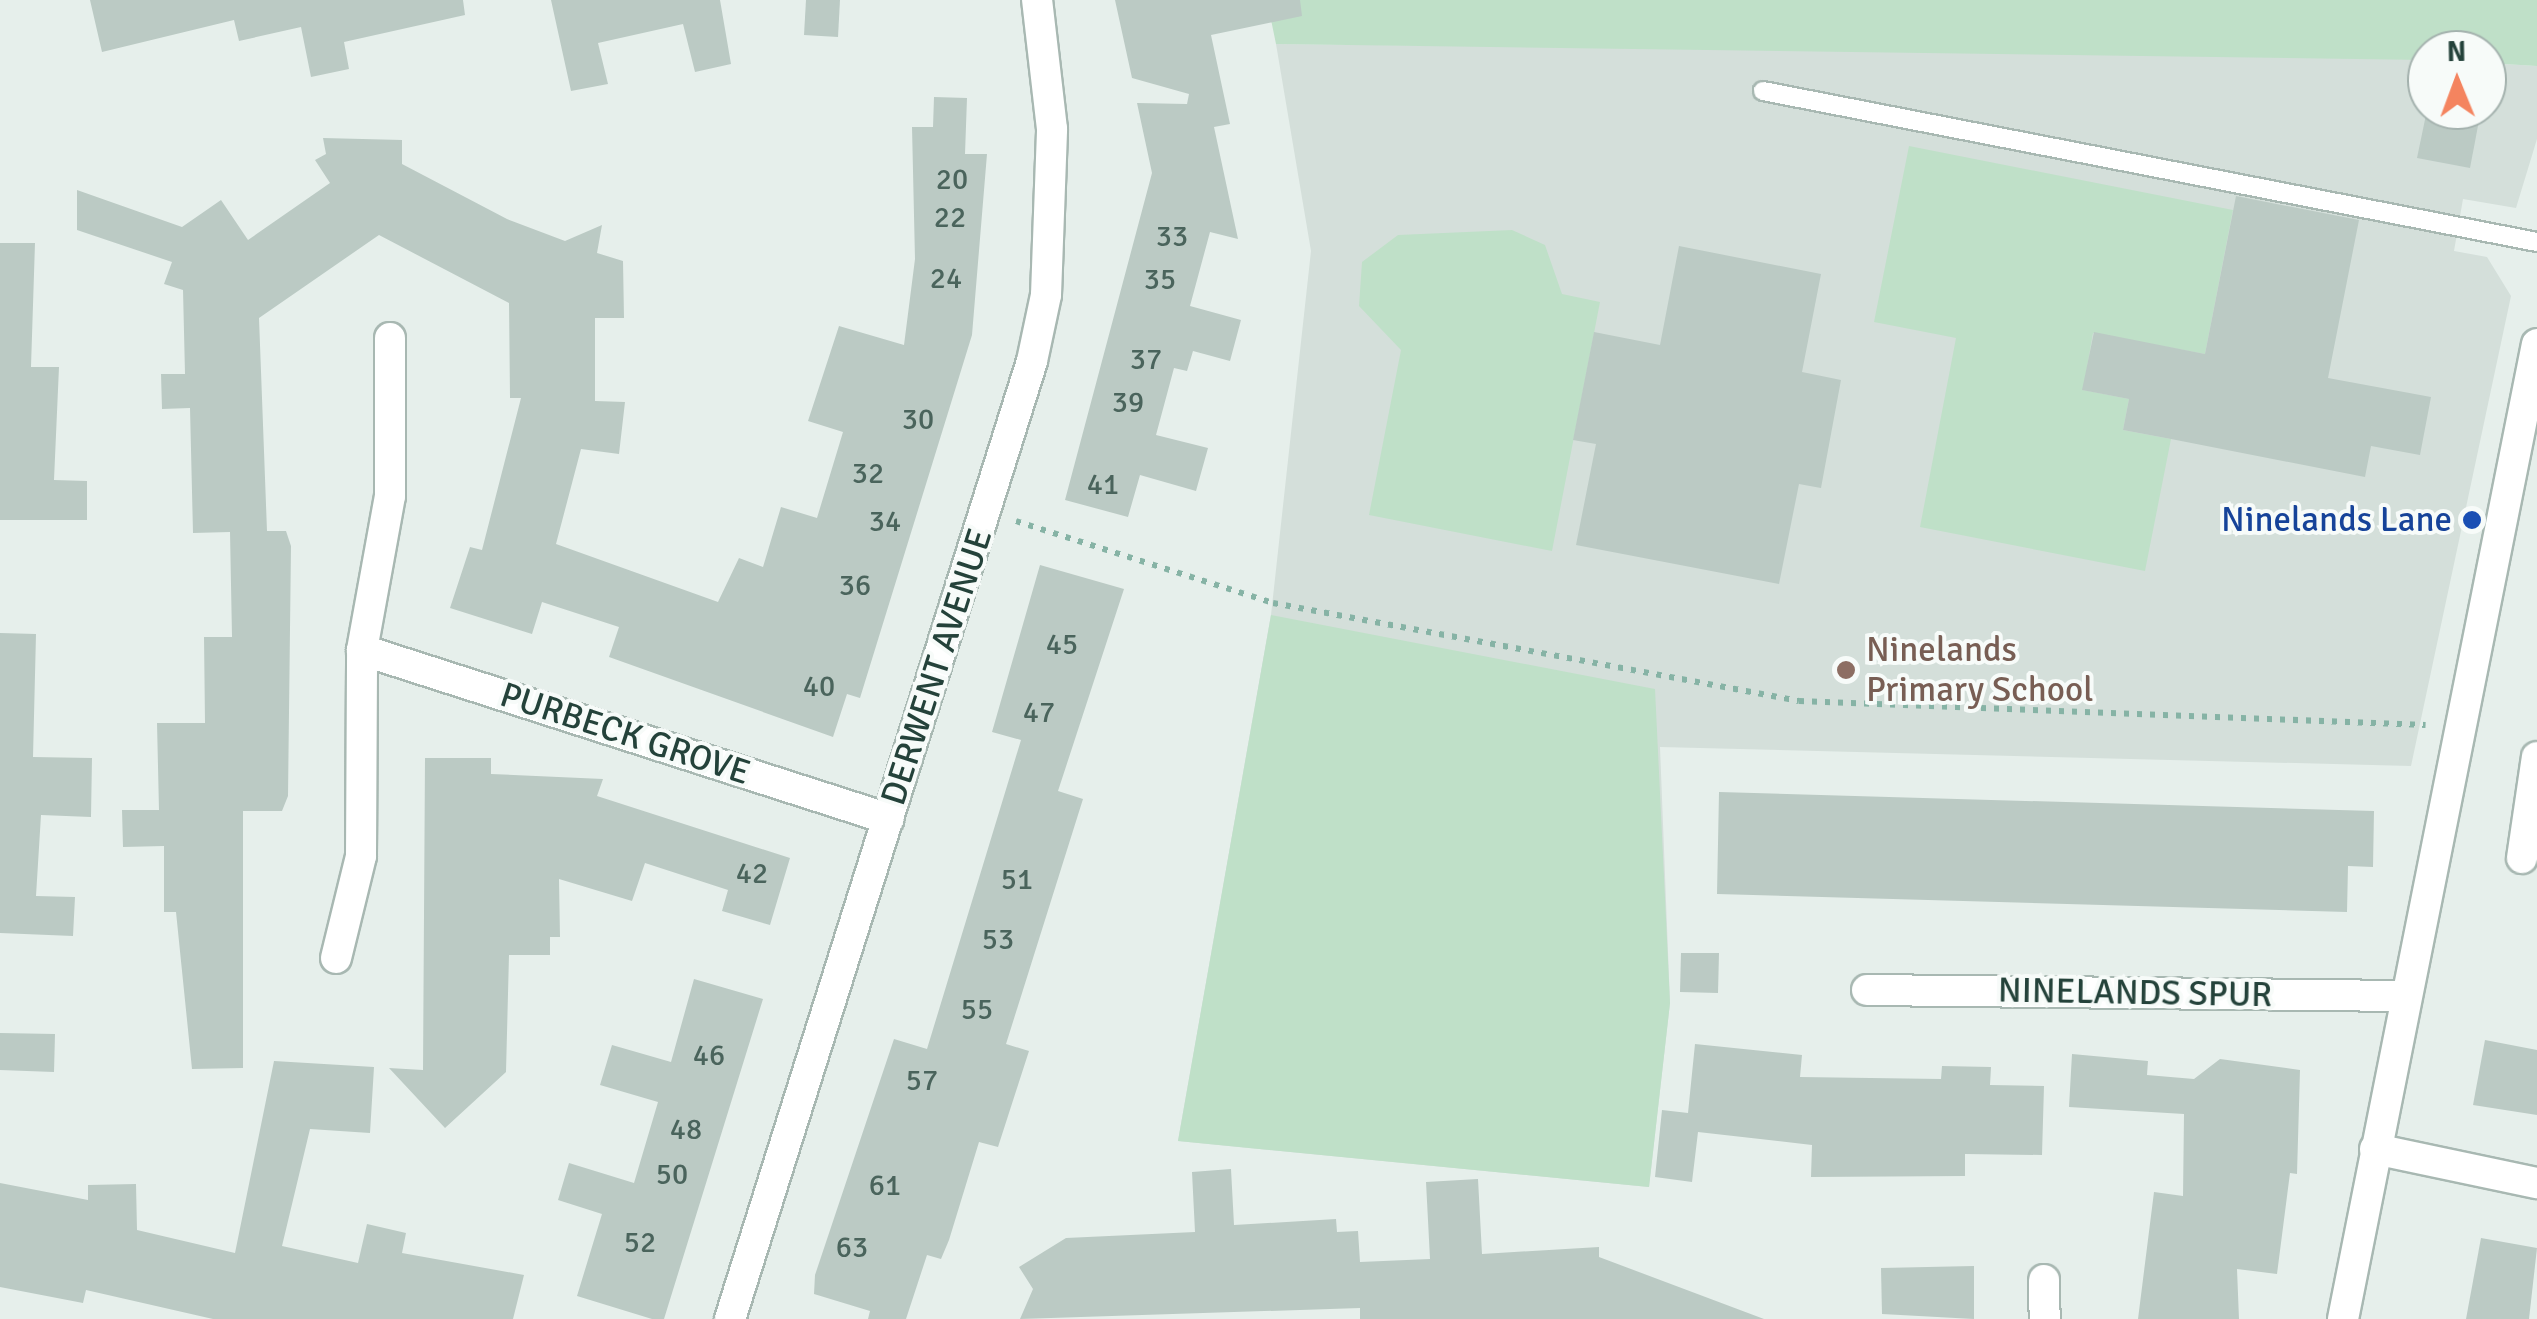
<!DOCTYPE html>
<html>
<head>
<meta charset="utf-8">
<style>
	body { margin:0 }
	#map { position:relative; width:2537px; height:1319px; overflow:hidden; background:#e6efeb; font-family:Signika,sans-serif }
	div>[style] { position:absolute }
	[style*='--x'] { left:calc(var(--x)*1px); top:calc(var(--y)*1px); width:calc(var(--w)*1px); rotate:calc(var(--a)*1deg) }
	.built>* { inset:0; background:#d4dfda }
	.green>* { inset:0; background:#bfe0c8 }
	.building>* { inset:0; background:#bbcac4 }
	.path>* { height:6px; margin-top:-3px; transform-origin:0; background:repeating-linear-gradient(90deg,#86b3a5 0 5px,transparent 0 13px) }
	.roads { filter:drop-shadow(2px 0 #a8b8b2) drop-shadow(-2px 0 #a8b8b2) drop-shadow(0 2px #a8b8b2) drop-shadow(0 -2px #a8b8b2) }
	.service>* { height:18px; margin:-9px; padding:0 9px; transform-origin:9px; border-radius:9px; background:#fff }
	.minor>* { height:30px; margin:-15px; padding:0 15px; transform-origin:15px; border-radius:15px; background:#fff }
	.tertiary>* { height:30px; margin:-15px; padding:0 15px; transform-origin:15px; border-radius:15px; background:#fff }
	.dots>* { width:28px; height:28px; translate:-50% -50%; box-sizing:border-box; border:5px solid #f7fbf9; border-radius:50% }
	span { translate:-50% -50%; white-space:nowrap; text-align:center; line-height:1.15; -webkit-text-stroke:8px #f7fbf9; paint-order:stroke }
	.number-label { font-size:30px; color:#4a645c }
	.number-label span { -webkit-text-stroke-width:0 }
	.transit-label { font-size:35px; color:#164399 }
	.right { translate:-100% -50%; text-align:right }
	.education-label { font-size:35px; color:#785e54 }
	.left { translate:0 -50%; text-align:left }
	.street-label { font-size:35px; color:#24423a }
	.north { position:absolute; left:2407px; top:30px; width:100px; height:100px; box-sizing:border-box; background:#f7fbf9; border:2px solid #a3b1ad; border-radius:50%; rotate:359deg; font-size:28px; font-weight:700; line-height:40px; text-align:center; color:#24423a }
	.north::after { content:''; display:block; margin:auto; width:35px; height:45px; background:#f4845f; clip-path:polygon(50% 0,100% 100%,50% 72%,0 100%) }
</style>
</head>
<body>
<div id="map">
	<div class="built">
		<div style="clip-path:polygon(1276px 44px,2324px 54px,2427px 60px,2427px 110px,2487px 110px,2487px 63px,2537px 66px,2537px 139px,2516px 208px,2463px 199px,2454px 251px,2487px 257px,2511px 296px,2411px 766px,1660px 747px,1670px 1003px,1649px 1187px,1178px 1141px,1271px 615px,1311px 251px)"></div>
	</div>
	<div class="green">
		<div style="clip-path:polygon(1267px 0,2537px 0,2537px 66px,2487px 63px,2487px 50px,2427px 50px,2427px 60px,1276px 44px)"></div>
		<div style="clip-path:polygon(1909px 146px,2233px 210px,2205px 354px,2093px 333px,2083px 390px,2129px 399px,2123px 430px,2171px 439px,2145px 571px,1920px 527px,1956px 338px,1874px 322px)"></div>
		<div style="clip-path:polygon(1512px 230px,1545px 245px,1562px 294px,1600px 302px,1552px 551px,1369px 515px,1401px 350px,1359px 306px,1362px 262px,1398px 235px)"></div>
		<div style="clip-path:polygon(1271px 615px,1655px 689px,1670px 1003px,1649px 1187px,1178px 1141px)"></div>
	</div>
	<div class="building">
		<div style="clip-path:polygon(90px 0,463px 0,465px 15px,344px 42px,349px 69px,311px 77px,301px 27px,239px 41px,234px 20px,102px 52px)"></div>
		<div style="clip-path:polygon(551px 0,720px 0,731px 64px,695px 72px,683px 24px,598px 43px,608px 84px,571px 91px)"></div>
		<div style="clip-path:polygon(806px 0,840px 0,838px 37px,804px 35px)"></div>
		<div style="clip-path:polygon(1115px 0,1300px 0,1302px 16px,1211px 35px,1230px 124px,1214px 127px,1238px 239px,1210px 232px,1190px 306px,1241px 320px,1230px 361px,1193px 351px,1187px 371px,1174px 368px,1156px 435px,1208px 448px,1196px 491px,1140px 475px,1128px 517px,1065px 500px,1152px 173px,1137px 103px,1187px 104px,1189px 94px,1132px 78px)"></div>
		<div style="clip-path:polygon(934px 97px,967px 98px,965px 154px,987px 154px,972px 335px,860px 698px,847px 694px,833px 737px,609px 657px,619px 627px,542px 602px,532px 634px,450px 608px,470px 547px,482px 550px,521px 398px,510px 398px,509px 303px,379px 235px,259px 318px,267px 531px,286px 531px,291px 546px,288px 796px,282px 811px,243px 811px,243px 1068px,192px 1069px,176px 912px,164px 912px,164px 846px,123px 847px,122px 810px,159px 810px,157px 723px,205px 723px,204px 637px,232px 637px,230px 532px,193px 533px,190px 408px,162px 409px,161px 374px,185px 374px,183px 290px,164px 284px,172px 262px,77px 230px,77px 190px,182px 227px,221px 200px,248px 240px,330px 183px,315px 160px,326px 154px,323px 138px,402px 140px,402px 164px,507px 219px,565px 241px,602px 225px,597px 253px,623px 261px,624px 318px,595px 318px,595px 401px,625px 402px,619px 454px,581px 449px,556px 544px,718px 602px,739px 558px,763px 567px,781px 507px,817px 518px,843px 432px,808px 421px,839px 326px,904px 345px,915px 259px,912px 127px,933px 127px)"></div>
		<div style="clip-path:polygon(2427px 110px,2481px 110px,2470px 168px,2417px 158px)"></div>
		<div style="clip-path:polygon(2236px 196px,2359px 220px,2328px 378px,2431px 397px,2420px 455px,2371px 446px,2365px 477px,2171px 439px,2123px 430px,2129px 399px,2082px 390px,2094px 332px,2205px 354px)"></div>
		<div style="clip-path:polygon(0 243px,35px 243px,31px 367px,59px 367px,54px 480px,87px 481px,87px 520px,0 520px)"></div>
		<div style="clip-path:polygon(1679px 246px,1821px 274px,1802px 372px,1841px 380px,1821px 488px,1799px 484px,1779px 584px,1576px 545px,1596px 444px,1573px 440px,1594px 332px,1660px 345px)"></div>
		<div style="clip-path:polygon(1040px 565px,1124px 589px,1058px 791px,1083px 799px,1006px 1044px,1029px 1051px,998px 1147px,979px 1142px,949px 1240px,941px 1259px,927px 1255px,906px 1319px,868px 1319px,870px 1311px,814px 1294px,815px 1275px,894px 1039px,927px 1049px,1021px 740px,992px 732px)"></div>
		<div style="clip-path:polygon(0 633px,36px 634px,33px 757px,92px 758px,91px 817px,41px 815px,36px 896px,75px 897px,73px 936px,0 933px)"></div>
		<div style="clip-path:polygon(425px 758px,491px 758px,491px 774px,603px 779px,597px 796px,790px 858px,770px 925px,722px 911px,728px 890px,645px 863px,632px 901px,559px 879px,560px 937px,550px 937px,550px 955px,509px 955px,506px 1072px,445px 1128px,389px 1068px,423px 1070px)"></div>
		<div style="clip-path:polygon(1719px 792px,2374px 811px,2373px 867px,2348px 866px,2347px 912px,1717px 894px)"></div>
		<div style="clip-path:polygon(1681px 953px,1719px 953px,1718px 993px,1680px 992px)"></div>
		<div style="clip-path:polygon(694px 979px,763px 999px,664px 1319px,652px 1319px,577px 1296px,602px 1214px,558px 1200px,569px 1163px,634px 1183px,658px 1102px,600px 1085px,612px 1045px,671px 1062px)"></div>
		<div style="clip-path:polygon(0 1033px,55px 1034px,54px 1072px,0 1070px)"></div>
		<div style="clip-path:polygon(2485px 1040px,2537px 1050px,2537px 1115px,2473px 1105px)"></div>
		<div style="clip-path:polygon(1695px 1044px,1802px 1055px,1800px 1077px,1941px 1079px,1942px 1066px,1991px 1067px,1990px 1085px,2044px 1086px,2042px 1155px,1965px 1154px,1965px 1176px,1811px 1177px,1812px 1145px,1698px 1132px,1692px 1182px,1655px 1177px,1662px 1110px,1688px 1113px)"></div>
		<div style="clip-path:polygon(2072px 1054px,2148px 1061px,2147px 1075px,2194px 1079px,2220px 1059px,2300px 1070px,2297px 1174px,2290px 1173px,2277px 1274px,2237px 1269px,2239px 1319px,2138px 1319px,2154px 1192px,2183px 1196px,2184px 1114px,2069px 1107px)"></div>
		<div style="clip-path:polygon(274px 1061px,374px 1067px,370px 1133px,310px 1129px,282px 1246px,358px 1263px,367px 1224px,406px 1233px,402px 1253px,524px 1275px,513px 1319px,213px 1319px,86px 1290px,83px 1303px,0 1287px,0 1183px,88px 1200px,88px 1185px,136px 1184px,137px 1230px,235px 1253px)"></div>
		<div style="clip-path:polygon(1231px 1169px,1234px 1225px,1336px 1219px,1337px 1232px,1358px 1231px,1360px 1262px,1430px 1259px,1426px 1182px,1478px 1179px,1482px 1254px,1599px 1247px,1599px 1257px,1764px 1319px,1360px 1319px,1360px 1308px,1020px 1319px,1033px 1289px,1019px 1267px,1066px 1238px,1195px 1232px,1192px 1172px)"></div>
		<div style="clip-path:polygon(2481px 1238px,2537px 1248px,2529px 1319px,2466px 1319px)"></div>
		<div style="clip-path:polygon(1974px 1266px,1974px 1319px,1882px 1314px,1881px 1268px)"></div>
	</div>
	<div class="path">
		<div style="--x:1016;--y:521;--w:270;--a:17.7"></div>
		<div style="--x:1273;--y:603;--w:535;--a:10.55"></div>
		<div style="--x:1799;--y:701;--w:627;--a:2.19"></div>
	</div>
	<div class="roads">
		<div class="service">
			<div style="--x:1763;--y:91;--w:789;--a:11.04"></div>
		</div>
		<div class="minor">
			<div style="--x:362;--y:650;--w:553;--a:17.78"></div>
			<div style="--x:2522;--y:858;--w:102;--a:-81.6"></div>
			<div style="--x:336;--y:958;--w:105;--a:-76.2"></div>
			<div style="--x:361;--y:856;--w:206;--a:-89.7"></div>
			<div style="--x:362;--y:650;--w:157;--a:-79.7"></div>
			<div style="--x:390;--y:496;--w:158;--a:-90"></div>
			<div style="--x:1867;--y:990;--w:537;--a:0.64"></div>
			<div style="--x:2375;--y:1149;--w:166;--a:11.9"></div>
			<div style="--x:2044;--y:1280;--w:39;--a:89"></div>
			<div style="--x:730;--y:1319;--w:1004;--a:-72.5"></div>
			<div style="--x:1032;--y:361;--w:67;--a:-78"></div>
			<div style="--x:1046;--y:295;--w:166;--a:-87.9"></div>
			<div style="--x:1052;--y:129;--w:130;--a:-96.6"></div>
		</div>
		<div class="tertiary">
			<div style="--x:2343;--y:1319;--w:994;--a:-78.75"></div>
		</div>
	</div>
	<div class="dots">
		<div style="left:2472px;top:520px;background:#1a4fb4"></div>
		<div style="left:1846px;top:670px;background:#8d6e63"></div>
	</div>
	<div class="number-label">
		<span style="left:952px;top:180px">20</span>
		<span style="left:950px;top:218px">22</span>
		<span style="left:1172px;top:237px">33</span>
		<span style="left:946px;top:279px">24</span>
		<span style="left:1160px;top:280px">35</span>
		<span style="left:1146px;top:360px">37</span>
		<span style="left:1128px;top:403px">39</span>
		<span style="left:918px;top:420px">30</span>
		<span style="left:868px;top:474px">32</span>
		<span style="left:1103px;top:485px">41</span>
		<span style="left:885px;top:522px">34</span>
		<span style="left:855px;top:586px">36</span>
		<span style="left:1062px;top:645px">45</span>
		<span style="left:819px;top:687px">40</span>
		<span style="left:1039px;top:713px">47</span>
		<span style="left:752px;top:874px">42</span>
		<span style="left:1017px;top:880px">51</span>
		<span style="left:998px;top:940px">53</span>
		<span style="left:977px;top:1010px">55</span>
		<span style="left:709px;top:1056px">46</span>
		<span style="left:922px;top:1081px">57</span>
		<span style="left:686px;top:1130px">48</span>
		<span style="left:672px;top:1175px">50</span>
		<span style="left:885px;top:1186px">61</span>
		<span style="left:640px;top:1243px">52</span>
		<span style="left:852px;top:1248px">63</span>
	</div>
	<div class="transit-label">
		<span class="right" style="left:2452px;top:520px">Ninelands Lane</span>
	</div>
	<div class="education-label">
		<span class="left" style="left:1866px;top:670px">Ninelands<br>Primary School</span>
	</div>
	<div class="street-label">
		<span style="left:937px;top:667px;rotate:-72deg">DERWENT AVENUE</span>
		<span style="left:625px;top:734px;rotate:18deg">PURBECK GROVE</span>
		<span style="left:2135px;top:993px;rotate:1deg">NINELANDS SPUR</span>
	</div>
	<div class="north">N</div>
</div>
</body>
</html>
